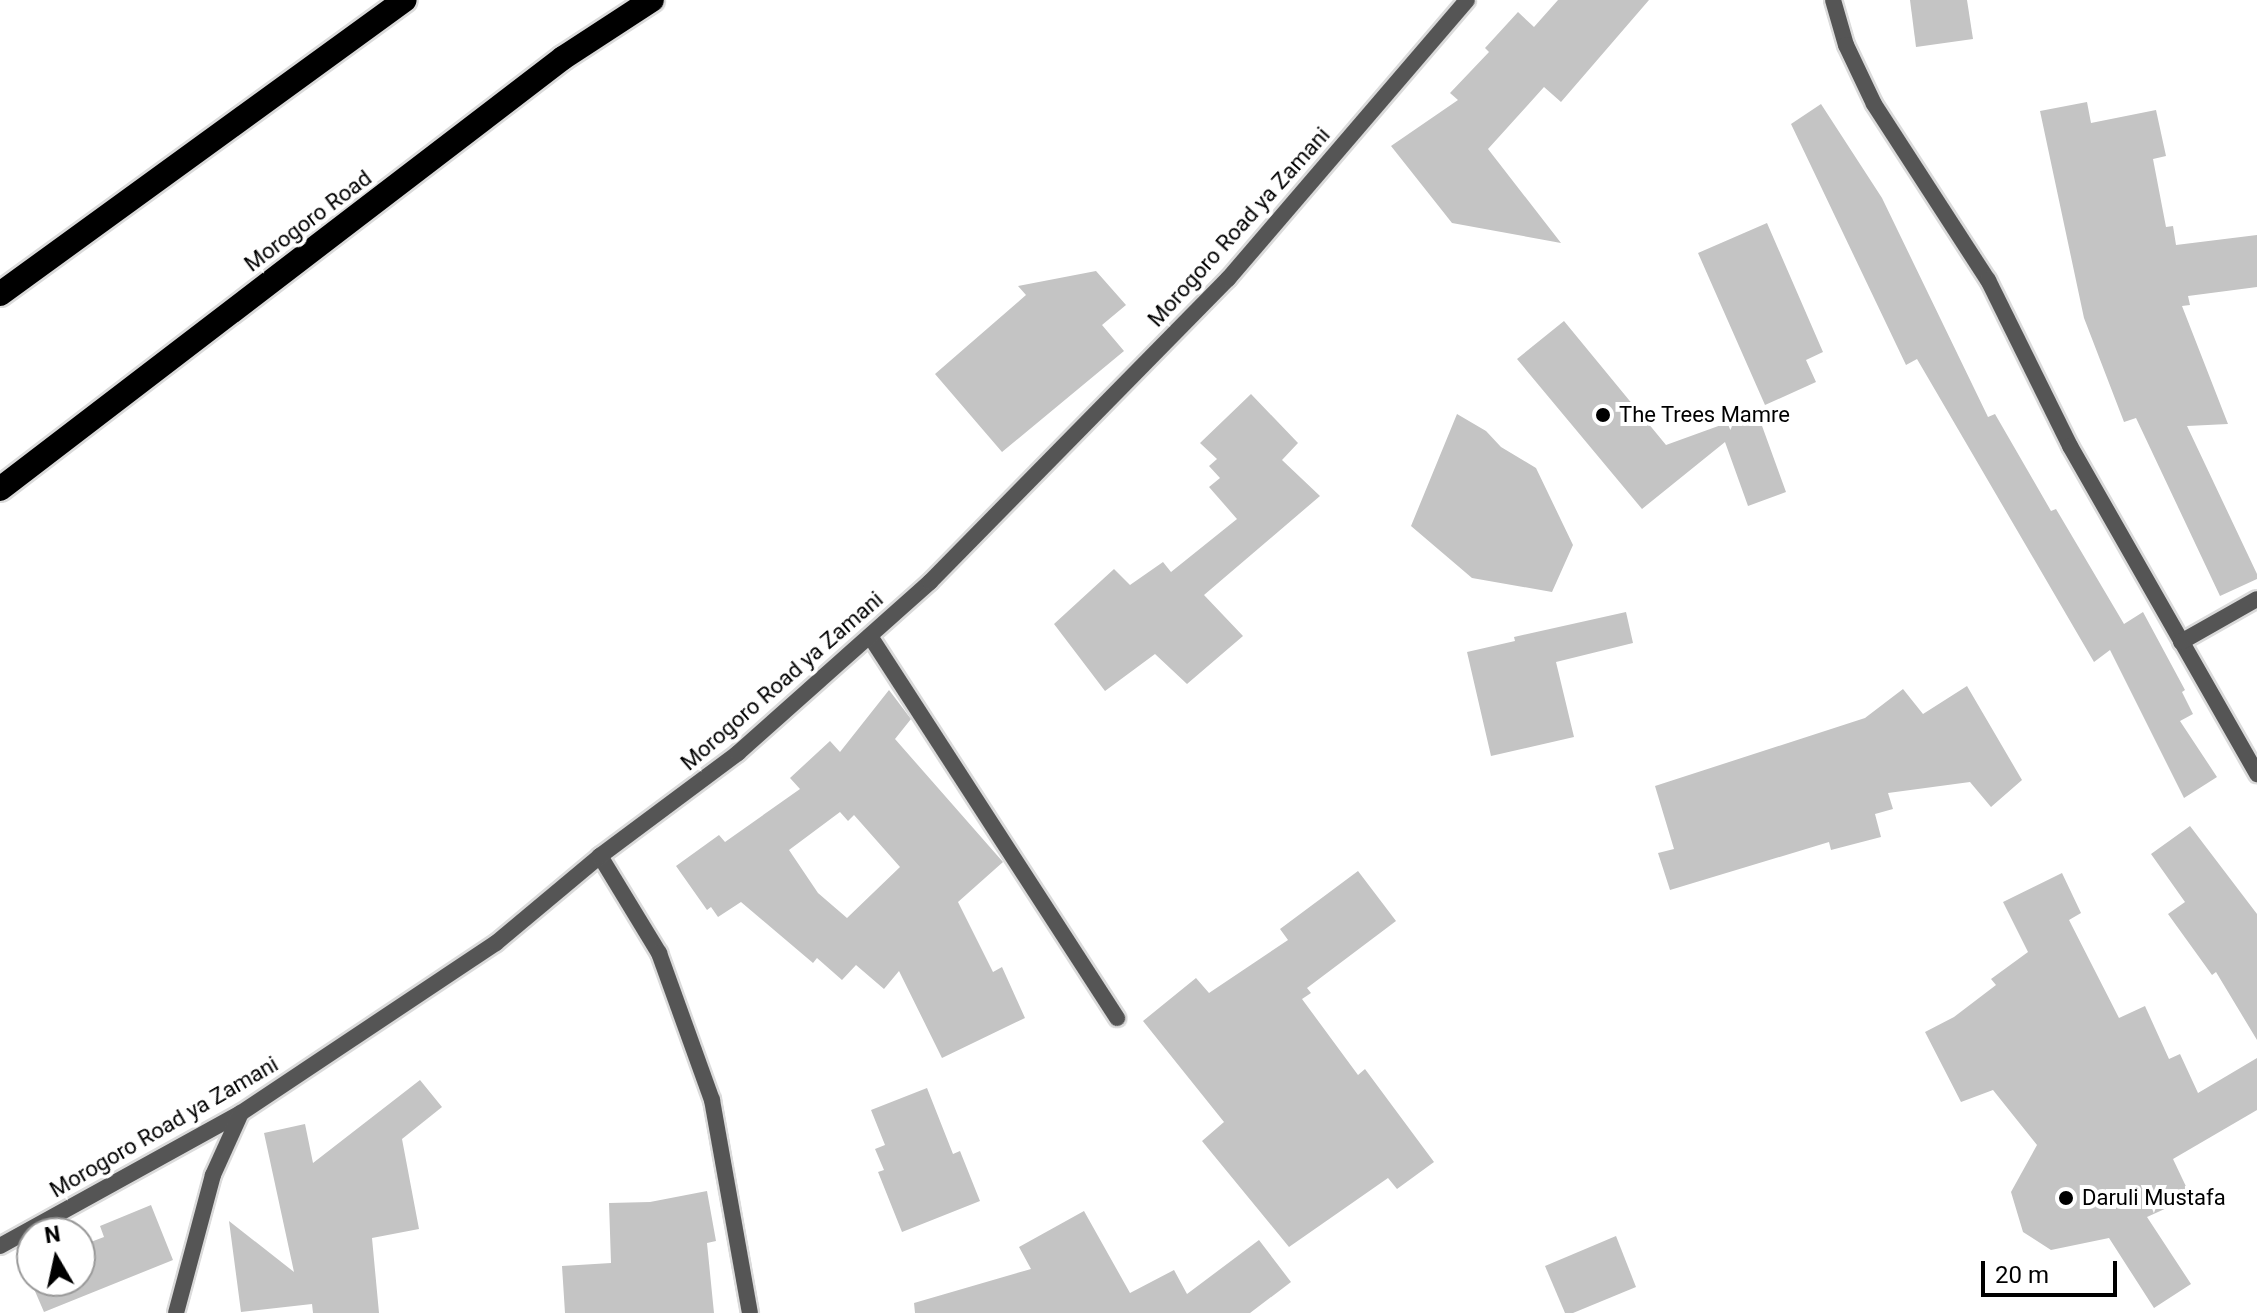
<!DOCTYPE html>
<html>
<head>
<meta charset="utf-8">
<style>
	body { margin:0 }
	#map { position:relative; width:2257px; height:1313px; overflow:hidden; background:#fff; font-family:Roboto,sans-serif }
	div>[style] { position:absolute }
	[style*='--x'] { left:calc(var(--x)*1px); top:calc(var(--y)*1px); width:calc(var(--w)*1px); rotate:calc(var(--a)*1deg) }
	.building>* { inset:0; background:#c4c4c4 }
	.roads { filter:drop-shadow(2px 0 #dbdbdb) drop-shadow(-2px 0 #dbdbdb) drop-shadow(0 2px #dbdbdb) drop-shadow(0 -2px #dbdbdb) }
	.lane>* { height:16px; margin:-8px; padding:0 8px; transform-origin:8px; border-radius:8px; background:#555 }
	.street>* { height:16px; margin:-8px; padding:0 8px; transform-origin:8px; border-radius:8px; background:#555 }
	.highway>* { height:24px; margin:-12px; padding:0 12px; transform-origin:12px; border-radius:12px; background:#000 }
	.dots>* { width:22px; height:22px; translate:-50% -50%; box-sizing:border-box; border:4px solid #fff; border-radius:50% }
	span { translate:-50% -50%; white-space:nowrap; text-align:center; line-height:1.15; -webkit-text-stroke:8px #fff; paint-order:stroke }
	.street-label { font-size:22px; color:#000 }
	.poi-label { font-size:22px; color:#000 }
	.left { translate:0 -50%; text-align:left }
	.north { position:absolute; left:16px; top:1217px; width:80px; height:80px; box-sizing:border-box; background:#fff; border:2px solid #999; border-radius:50%; rotate:351deg; font-size:22px; font-weight:700; line-height:32px; text-align:center; color:#000 }
	.north::after { content:''; display:block; margin:auto; width:28px; height:36px; background:#000; clip-path:polygon(50% 0,100% 100%,50% 72%,0 100%) }
	.scale { position:absolute; left:1981px; top:1261px; width:136px; height:36px; box-sizing:border-box; border:4px solid #000; border-top:0; padding-left:10px; font-size:24px; line-height:28px; white-space:nowrap; color:#000; -webkit-text-stroke:6px #fff; paint-order:stroke }
</style>
</head>
<body>
<div id="map">
	<div class="building">
		<div style="clip-path:polygon(1558px 0,1649px 0,1561px 102px,1544px 87px,1488px 149px,1561px 243px,1452px 223px,1391px 146px,1458px 100px,1450px 93px,1489px 52px,1485px 48px,1518px 12px,1534px 27px)"></div>
		<div style="clip-path:polygon(1910px 0,1967px 0,1973px 39px,1916px 47px)"></div>
		<div style="clip-path:polygon(2087px 102px,2091px 123px,2156px 110px,2166px 156px,2153px 159px,2166px 227px,2173px 226px,2176px 245px,2257px 235px,2257px 287px,2188px 296px,2190px 305px,2182px 306px,2228px 424px,2187px 426px,2257px 574px,2257px 579px,2220px 596px,2136px 418px,2124px 422px,2084px 318px,2040px 111px)"></div>
		<div style="clip-path:polygon(1821px 104px,1882px 198px,1988px 417px,1995px 414px,2051px 511px,2056px 509px,2124px 624px,2143px 612px,2185px 690px,2182px 692px,2193px 714px,2180px 721px,2217px 777px,2184px 798px,2110px 650px,2094px 662px,1917px 359px,1906px 365px,1791px 124px)"></div>
		<div style="clip-path:polygon(1767px 223px,1823px 352px,1806px 360px,1816px 382px,1765px 405px,1698px 253px)"></div>
		<div style="clip-path:polygon(1096px 271px,1126px 305px,1102px 325px,1124px 351px,1002px 452px,935px 374px,1026px 295px,1018px 286px)"></div>
		<div style="clip-path:polygon(1564px 321px,1666px 445px,1757px 412px,1786px 492px,1748px 506px,1725px 442px,1642px 509px,1517px 359px)"></div>
		<div style="clip-path:polygon(1251px 394px,1298px 443px,1282px 460px,1320px 496px,1204px 595px,1243px 636px,1187px 684px,1155px 654px,1105px 691px,1054px 624px,1114px 569px,1130px 585px,1163px 562px,1171px 572px,1237px 519px,1209px 487px,1220px 478px,1209px 466px,1217px 459px,1200px 443px)"></div>
		<div style="clip-path:polygon(1457px 414px,1486px 431px,1501px 447px,1536px 468px,1573px 545px,1552px 592px,1472px 578px,1411px 526px)"></div>
		<div style="clip-path:polygon(1626px 612px,1633px 643px,1556px 662px,1574px 737px,1491px 756px,1467px 652px,1515px 641px,1514px 637px)"></div>
		<div style="clip-path:polygon(1967px 686px,2022px 780px,1991px 807px,1970px 782px,1888px 793px,1893px 809px,1875px 814px,1881px 837px,1831px 850px,1829px 842px,1670px 890px,1658px 853px,1674px 849px,1655px 786px,1865px 718px,1903px 689px,1923px 714px)"></div>
		<div style="clip-path:polygon(evenodd,889px 690px,911px 719px,895px 739px,1003px 862px,958px 902px,993px 972px,1002px 967px,1025px 1018px,942px 1058px,899px 971px,884px 989px,856px 965px,842px 980px,817px 958px,813px 963px,741px 902px,718px 917px,711px 907px,707px 910px,676px 866px,719px 835px,725px 842px,800px 789px,790px 778px,830px 741px,840px 752px,889px 690px,840px 812px,848px 821px,854px 815px,900px 867px,847px 918px,818px 893px,789px 850px,840px 812px)"></div>
		<div style="clip-path:polygon(2190px 826px,2257px 914px,2257px 1040px,2216px 972px,2212px 975px,2168px 914px,2185px 902px,2151px 854px)"></div>
		<div style="clip-path:polygon(1358px 871px,1396px 921px,1307px 988px,1311px 993px,1302px 999px,1358px 1075px,1365px 1069px,1434px 1162px,1397px 1189px,1388px 1178px,1289px 1247px,1202px 1141px,1224px 1122px,1143px 1021px,1196px 978px,1209px 993px,1288px 940px,1280px 929px)"></div>
		<div style="clip-path:polygon(2062px 873px,2081px 913px,2069px 920px,2119px 1018px,2145px 1006px,2169px 1059px,2180px 1054px,2198px 1093px,2257px 1058px,2257px 1110px,2173px 1159px,2191px 1197px,2147px 1217px,2191px 1284px,2154px 1308px,2109px 1238px,2051px 1250px,2023px 1232px,2011px 1192px,2037px 1145px,1993px 1090px,1961px 1102px,1925px 1032px,1954px 1017px,1996px 985px,1991px 979px,2028px 952px,2003px 902px)"></div>
		<div style="clip-path:polygon(420px 1080px,442px 1107px,402px 1139px,419px 1229px,372px 1238px,379px 1313px,313px 1313px,312px 1304px,241px 1312px,229px 1221px,294px 1272px,264px 1133px,305px 1124px,313px 1163px)"></div>
		<div style="clip-path:polygon(927px 1088px,953px 1154px,960px 1151px,980px 1201px,902px 1232px,878px 1172px,884px 1170px,875px 1149px,885px 1145px,871px 1110px)"></div>
		<div style="clip-path:polygon(707px 1191px,716px 1241px,707px 1243px,714px 1313px,565px 1313px,562px 1266px,611px 1263px,609px 1203px,650px 1202px)"></div>
		<div style="clip-path:polygon(151px 1205px,173px 1260px,44px 1312px,25px 1268px,32px 1265px,32px 1281px,80px 1281px,80px 1246px,104px 1237px,100px 1226px)"></div>
		<div style="clip-path:polygon(1084px 1211px,1130px 1293px,1174px 1270px,1187px 1294px,1259px 1240px,1291px 1282px,1250px 1313px,915px 1313px,914px 1303px,1031px 1269px,1019px 1247px)"></div>
		<div style="clip-path:polygon(1616px 1236px,1636px 1287px,1573px 1313px,1565px 1313px,1545px 1266px)"></div>
	</div>
	<div class="roads">
		<div class="lane">
			<div style="--x:870;--y:636;--w:455;--a:57.1"></div>
		</div>
		<div class="street">
			<div style="--x:1833;--y:0;--w:47;--a:73.9"></div>
			<div style="--x:1846;--y:45;--w:65;--a:64.6"></div>
			<div style="--x:1874;--y:104;--w:210;--a:57.1"></div>
			<div style="--x:1988;--y:280;--w:185;--a:63.7"></div>
			<div style="--x:2070;--y:446;--w:378;--a:60.3"></div>
			<div style="--x:2181;--y:642;--w:87;--a:-29.5"></div>
			<div style="--x:600;--y:856;--w:114;--a:58.7"></div>
			<div style="--x:659;--y:953;--w:156;--a:70.2"></div>
			<div style="--x:712;--y:1100;--w:216;--a:79.9"></div>
			<div style="--x:0;--y:1246;--w:275;--a:-28.9"></div>
			<div style="--x:241;--y:1113;--w:306;--a:-33.7"></div>
			<div style="--x:496;--y:943;--w:136;--a:-39.9"></div>
			<div style="--x:600;--y:856;--w:172;--a:-36.7"></div>
			<div style="--x:738;--y:753;--w:257;--a:-41.7"></div>
			<div style="--x:930;--y:582;--w:425;--a:-45.5"></div>
			<div style="--x:1228;--y:279;--w:367;--a:-49.4"></div>
			<div style="--x:176;--y:1313;--w:143;--a:-75"></div>
			<div style="--x:213;--y:1175;--w:68;--a:-65.7"></div>
		</div>
		<div class="highway">
			<div style="--x:0;--y:294;--w:500;--a:-36"></div>
			<div style="--x:0;--y:489;--w:709;--a:-37.44"></div>
			<div style="--x:563;--y:58;--w:106;--a:-33.1"></div>
		</div>
	</div>
	<div class="dots">
		<div style="left:1603px;top:415px;background:#000"></div>
		<div style="left:2066px;top:1198px;background:#000"></div>
	</div>
	<div class="street-label">
		<span style="left:308px;top:221px;rotate:-37deg">Morogoro Road</span>
		<span style="left:1239px;top:227px;rotate:-48deg">Morogoro Road ya Zamani</span>
		<span style="left:782px;top:681px;rotate:-41deg">Morogoro Road ya Zamani</span>
		<span style="left:164px;top:1127px;rotate:-30deg">Morogoro Road ya Zamani</span>
	</div>
	<div class="poi-label">
		<span class="left" style="left:1619px;top:415px">The Trees Mamre</span>
		<span class="left" style="left:2082px;top:1198px">Daruli Mustafa</span>
	</div>
	<div class="north">N</div>
	<div class="scale">20 m</div>
</div>
</body>
</html>
